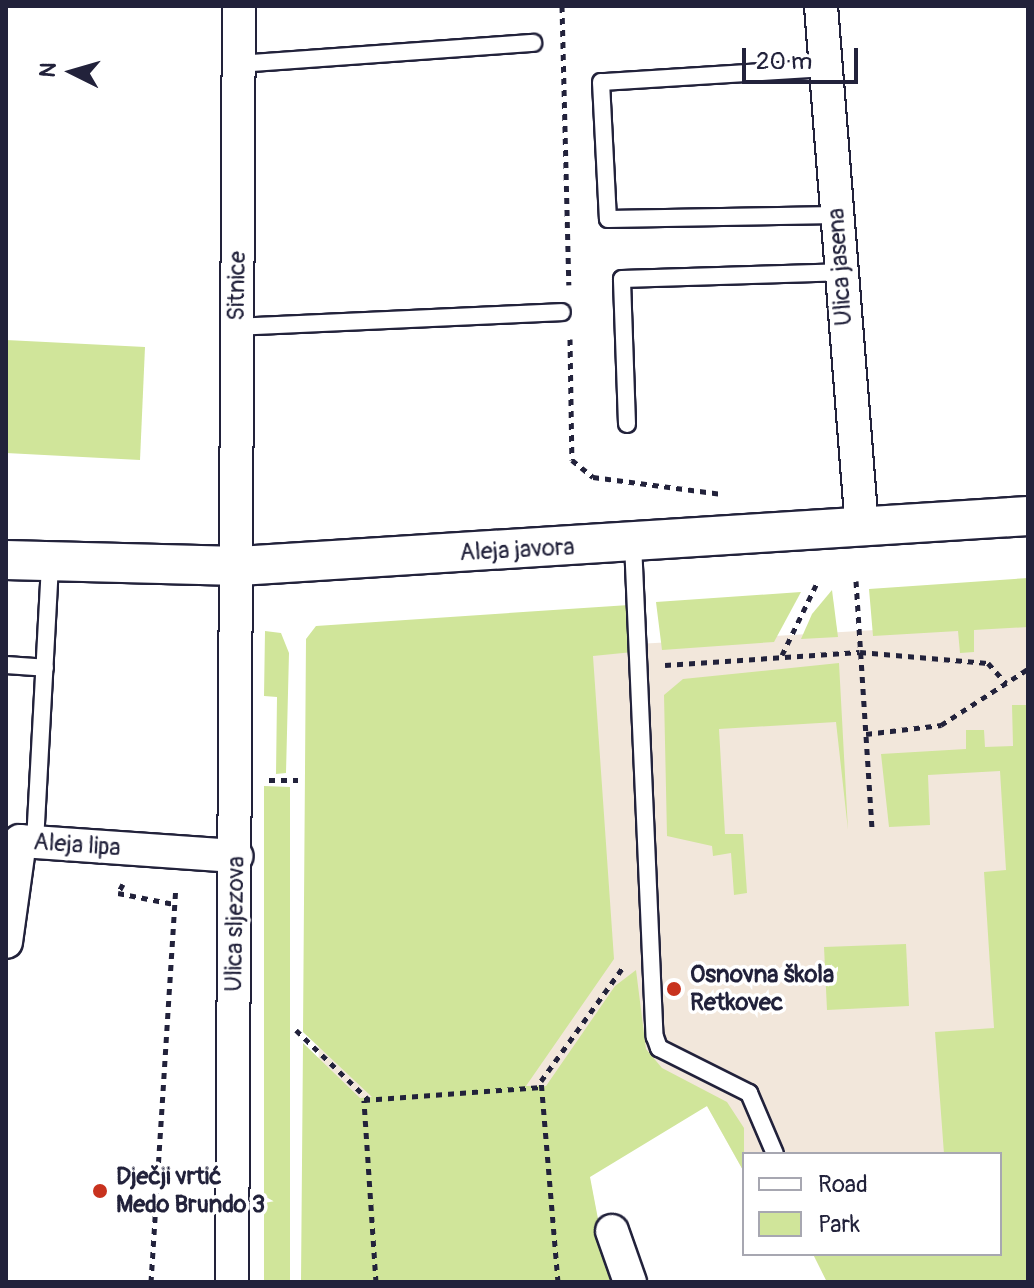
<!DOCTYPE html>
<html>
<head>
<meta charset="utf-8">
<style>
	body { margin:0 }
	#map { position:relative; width:1034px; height:1288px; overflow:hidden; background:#fff; font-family:Pangolin,sans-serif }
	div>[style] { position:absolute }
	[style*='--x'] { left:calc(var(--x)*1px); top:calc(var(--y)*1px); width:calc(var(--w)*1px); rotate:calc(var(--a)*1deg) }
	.built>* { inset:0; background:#f2e7db }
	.green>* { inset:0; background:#d0e59a }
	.path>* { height:5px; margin-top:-2.5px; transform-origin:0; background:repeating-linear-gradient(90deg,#22223b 0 6px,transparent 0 12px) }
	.roads { filter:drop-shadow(2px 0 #22223b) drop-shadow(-2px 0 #22223b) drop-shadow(0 2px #22223b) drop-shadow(0 -2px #22223b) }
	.service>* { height:16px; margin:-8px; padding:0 8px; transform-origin:8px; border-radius:8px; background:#fff }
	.minor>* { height:32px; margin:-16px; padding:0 16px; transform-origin:16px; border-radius:16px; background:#fff }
	.tertiary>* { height:38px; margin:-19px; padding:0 19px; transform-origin:19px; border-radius:19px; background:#fff }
	.dots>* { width:22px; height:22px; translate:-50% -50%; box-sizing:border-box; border:4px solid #fff; border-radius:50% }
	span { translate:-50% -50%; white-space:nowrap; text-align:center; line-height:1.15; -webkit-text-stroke:7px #fff; paint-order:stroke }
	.street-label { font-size:24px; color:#22223b }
	.poi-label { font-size:24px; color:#22223b; font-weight:700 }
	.left { translate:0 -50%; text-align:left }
	.frame { position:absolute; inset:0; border:8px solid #22223b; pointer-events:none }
	.legend { position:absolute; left:742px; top:1152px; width:260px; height:104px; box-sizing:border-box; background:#fff; border:2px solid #a7a7b1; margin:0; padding:10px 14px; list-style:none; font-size:24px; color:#22223b }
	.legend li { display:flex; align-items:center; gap:16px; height:40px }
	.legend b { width:40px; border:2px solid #a7a7b1 }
	.north { position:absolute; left:32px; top:32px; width:80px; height:80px; -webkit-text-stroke:6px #fff; paint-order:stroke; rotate:275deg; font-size:22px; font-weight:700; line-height:32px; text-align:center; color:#22223b }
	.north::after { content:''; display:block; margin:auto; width:28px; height:36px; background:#22223b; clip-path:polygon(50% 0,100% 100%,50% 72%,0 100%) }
	.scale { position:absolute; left:742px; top:48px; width:116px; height:36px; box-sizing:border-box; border:4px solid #22223b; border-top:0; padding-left:10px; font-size:24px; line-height:28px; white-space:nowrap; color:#22223b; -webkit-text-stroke:6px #fff; paint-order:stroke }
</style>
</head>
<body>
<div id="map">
	<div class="built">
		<div style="clip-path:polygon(1028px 621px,1028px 1282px,827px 1282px,813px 1254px,1000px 1254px,1000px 1154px,744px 1154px,744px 1172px,707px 1106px,588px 1169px,610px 1282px,319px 1282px,318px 663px)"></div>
	</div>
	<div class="green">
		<div style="clip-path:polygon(6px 340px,145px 347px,140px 460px,6px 453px)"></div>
		<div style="clip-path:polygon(1028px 578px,1028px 627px,974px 630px,974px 652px,960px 653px,958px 631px,873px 636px,869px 589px)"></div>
		<div style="clip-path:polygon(832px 590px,838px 637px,801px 639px,812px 614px)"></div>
		<div style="clip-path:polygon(801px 592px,774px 642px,662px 650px,656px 602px)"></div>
		<div style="clip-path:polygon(629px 605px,633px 652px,593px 656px,614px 959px,526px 1086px,546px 1086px,615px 986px,636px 970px,646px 1049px,662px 1068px,727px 1102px,744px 1128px,744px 1172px,707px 1106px,590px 1177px,610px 1282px,301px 1282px,303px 1043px,360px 1098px,372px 1097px,303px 1032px,306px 639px,316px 626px)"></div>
		<div style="clip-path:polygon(265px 631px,281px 633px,289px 653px,286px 773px,276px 774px,277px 697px,264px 696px)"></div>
		<div style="clip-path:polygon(839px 663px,848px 830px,836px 722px,719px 729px,725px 834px,743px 834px,747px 893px,734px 895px,731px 853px,713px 856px,712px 846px,667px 836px,664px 695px,683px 679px)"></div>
		<div style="clip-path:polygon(1012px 705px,1028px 705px,1028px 1282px,827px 1282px,813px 1254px,1000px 1254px,1000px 1154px,944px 1154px,935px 1032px,994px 1028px,984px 872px,1006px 870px,1000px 771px,928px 775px,930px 825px,889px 827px,881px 754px,966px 749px,966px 730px,984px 730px,985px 747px,1013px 746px)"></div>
		<div style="clip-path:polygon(264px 786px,290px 787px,290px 1282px,264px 1282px)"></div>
		<div style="clip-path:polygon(906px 944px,909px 1006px,827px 1010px,824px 947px)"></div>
	</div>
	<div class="path">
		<div style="--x:562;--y:6;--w:279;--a:88.6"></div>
		<div style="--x:570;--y:339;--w:121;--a:89.1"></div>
		<div style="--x:572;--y:460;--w:27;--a:39"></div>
		<div style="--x:593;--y:477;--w:130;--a:7.5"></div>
		<div style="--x:856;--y:581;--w:249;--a:86.3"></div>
		<div style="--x:782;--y:655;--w:82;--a:-64.1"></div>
		<div style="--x:665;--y:665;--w:195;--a:-3.8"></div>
		<div style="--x:860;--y:652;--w:128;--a:4.9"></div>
		<div style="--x:988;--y:663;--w:27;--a:48"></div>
		<div style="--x:866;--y:734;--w:76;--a:-6.8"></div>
		<div style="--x:941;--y:725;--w:103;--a:-32.8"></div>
		<div style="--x:269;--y:780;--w:29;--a:0"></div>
		<div style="--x:123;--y:884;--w:10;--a:119"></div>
		<div style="--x:118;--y:893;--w:57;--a:11.1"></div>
		<div style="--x:296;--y:1030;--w:100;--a:43.8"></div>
		<div style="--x:151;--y:1282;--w:395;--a:-86.4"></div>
		<div style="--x:376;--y:1282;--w:182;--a:-93.8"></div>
		<div style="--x:364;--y:1100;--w:178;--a:-4.2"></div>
		<div style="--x:558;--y:1282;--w:202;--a:-94.8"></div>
		<div style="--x:541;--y:1081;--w:142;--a:-54.2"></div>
	</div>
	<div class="roads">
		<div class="service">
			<div style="--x:239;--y:64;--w:295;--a:-4.1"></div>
			<div style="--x:826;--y:68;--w:225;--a:176.4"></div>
			<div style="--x:601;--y:82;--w:137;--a:87.1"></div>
			<div style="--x:608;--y:219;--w:228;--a:-1"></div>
			<div style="--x:236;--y:327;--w:326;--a:-2.6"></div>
			<div style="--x:627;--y:424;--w:145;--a:-92"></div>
			<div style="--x:622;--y:279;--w:218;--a:-1.8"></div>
			<div style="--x:633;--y:543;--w:494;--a:87.5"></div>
			<div style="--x:655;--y:1037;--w:12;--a:70"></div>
			<div style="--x:659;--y:1048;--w:101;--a:26.6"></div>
			<div style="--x:749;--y:1093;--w:66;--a:66.9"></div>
			<div style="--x:6;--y:665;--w:39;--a:4"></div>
			<div style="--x:35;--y:842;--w:280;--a:-86.9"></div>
		</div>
		<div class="minor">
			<div style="--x:821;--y:6;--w:524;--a:85.51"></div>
			<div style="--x:6;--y:942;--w:102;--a:-82.1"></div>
			<div style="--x:20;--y:841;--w:217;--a:4"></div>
			<div style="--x:612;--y:1231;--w:54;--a:70.6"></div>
			<div style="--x:232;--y:1282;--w:1276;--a:-89.69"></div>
		</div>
		<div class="tertiary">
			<div style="--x:6;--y:560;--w:233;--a:1.5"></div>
			<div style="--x:239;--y:566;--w:791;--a:-3.63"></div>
		</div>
	</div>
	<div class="dots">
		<div style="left:674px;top:989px;background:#c8321e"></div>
		<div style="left:100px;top:1191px;background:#c8321e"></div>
	</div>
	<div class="street-label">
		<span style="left:840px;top:267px;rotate:-94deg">Ulica jasena</span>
		<span style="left:237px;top:286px;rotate:-89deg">Sitnice</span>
		<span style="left:517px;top:550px;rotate:-3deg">Aleja javora</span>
		<span style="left:77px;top:845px;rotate:4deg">Aleja lipa</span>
		<span style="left:235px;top:924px;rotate:-89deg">Ulica sljezova</span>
	</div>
	<div class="poi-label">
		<span class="left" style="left:690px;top:989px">Osnovna škola<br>Retkovec</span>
		<span class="left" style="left:116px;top:1191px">Dječji vrtić<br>Medo Brundo 3</span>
	</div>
	<div class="frame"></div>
	<ul class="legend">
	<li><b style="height:10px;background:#fff"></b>Road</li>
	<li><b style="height:22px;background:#d0e59a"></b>Park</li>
	</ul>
	<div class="north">N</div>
	<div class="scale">20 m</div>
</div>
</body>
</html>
